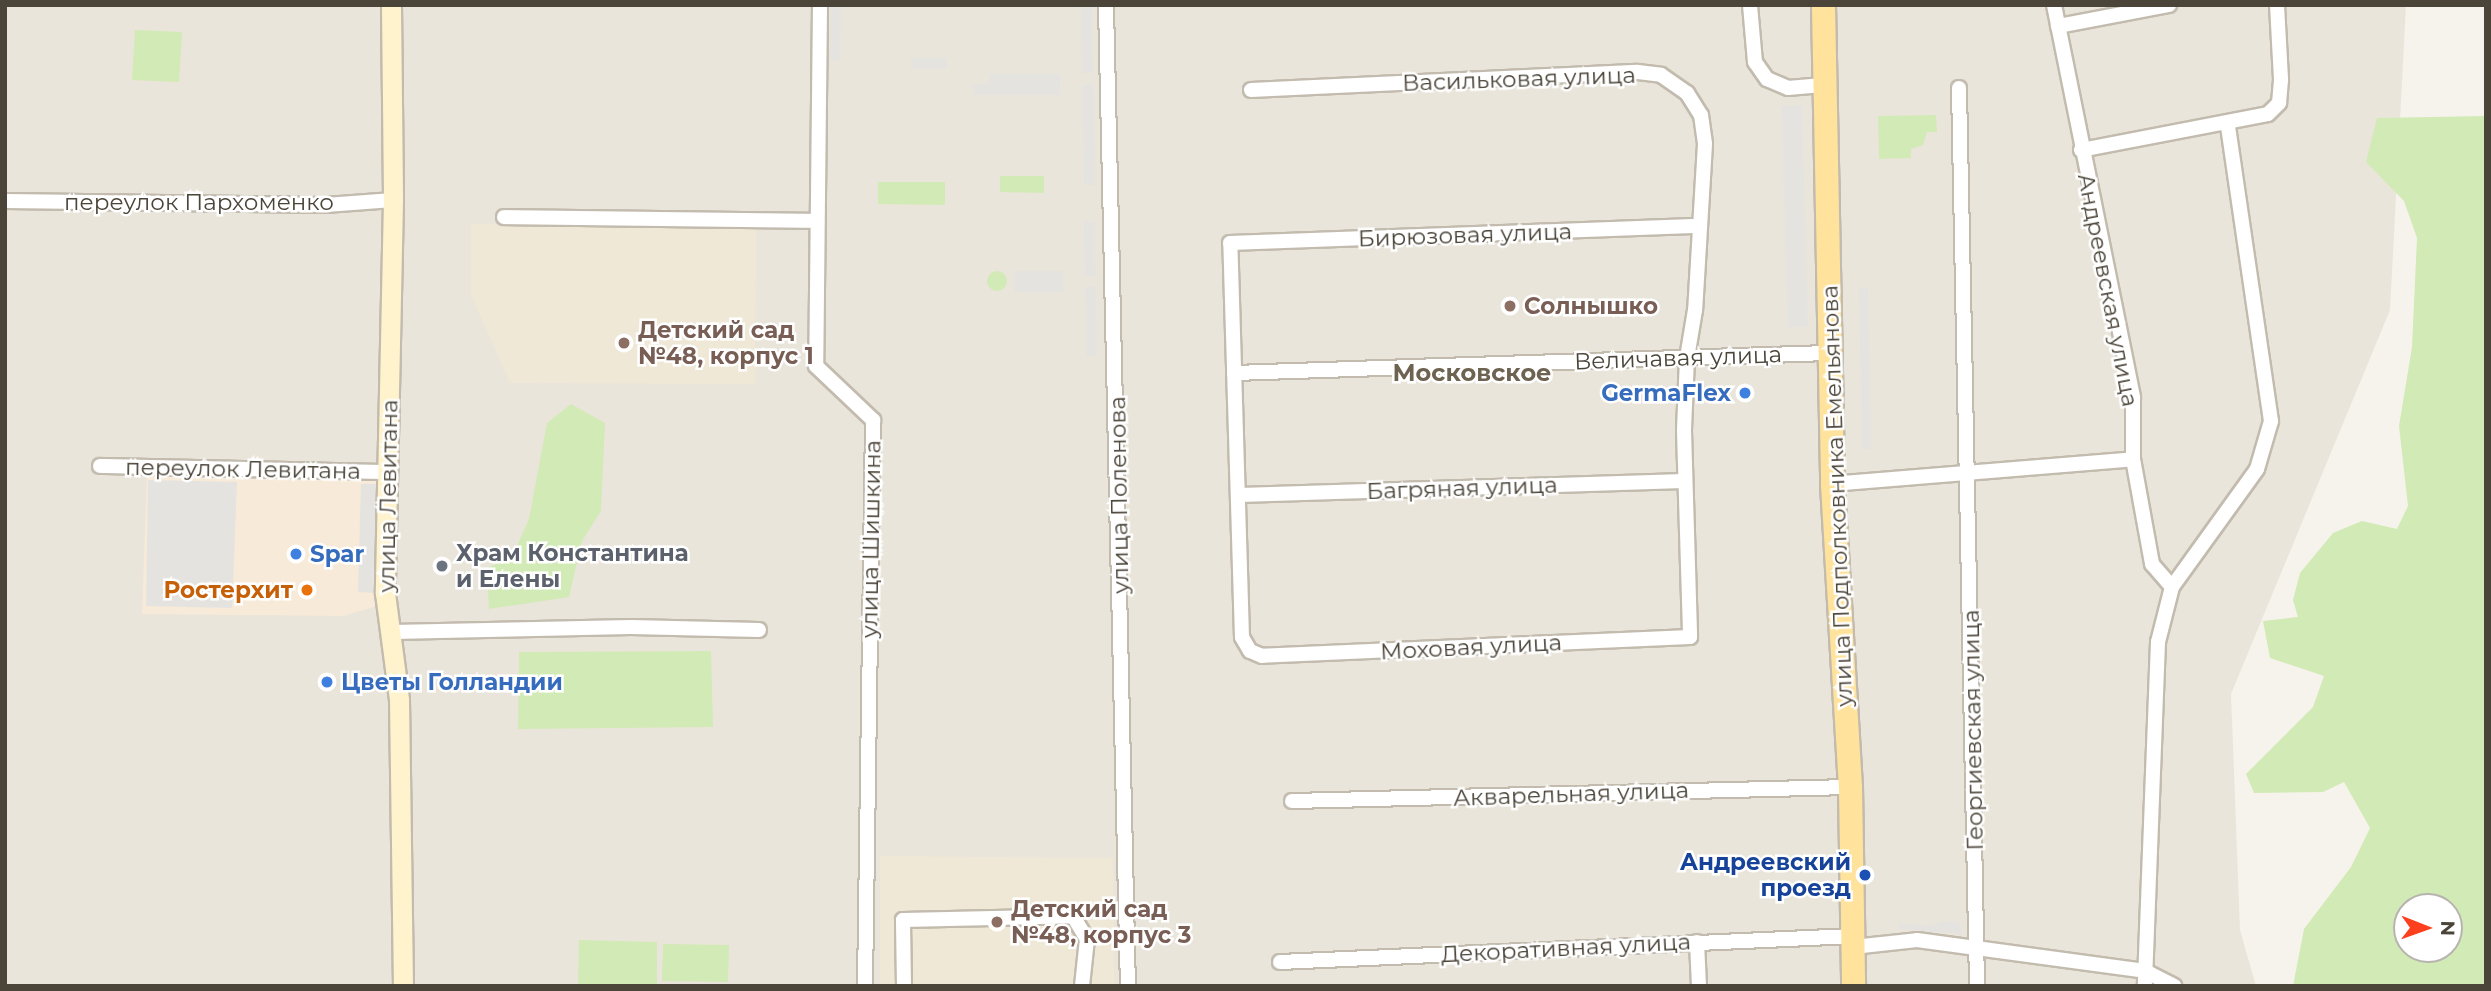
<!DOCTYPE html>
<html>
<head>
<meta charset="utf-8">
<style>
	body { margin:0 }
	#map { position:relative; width:2491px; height:991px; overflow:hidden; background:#f6f3ec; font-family:Montserrat,sans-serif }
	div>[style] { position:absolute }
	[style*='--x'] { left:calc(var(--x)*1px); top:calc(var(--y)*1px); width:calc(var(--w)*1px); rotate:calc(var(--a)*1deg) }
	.residential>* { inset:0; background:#eae5da }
	.commercial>* { inset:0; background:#f7ead8 }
	.education>* { inset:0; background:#efe8d6 }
	.green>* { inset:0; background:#d2eab5 }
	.round { border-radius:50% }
	.parking>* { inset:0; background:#e5e3e0 }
	.roads { filter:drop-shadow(2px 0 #c2bbae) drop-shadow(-2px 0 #c2bbae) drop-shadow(0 2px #c2bbae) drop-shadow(0 -2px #c2bbae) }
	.street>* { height:14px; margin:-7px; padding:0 7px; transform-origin:7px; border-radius:7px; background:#fff }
	.secondary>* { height:19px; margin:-9.5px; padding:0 9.5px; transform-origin:9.5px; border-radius:9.5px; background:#fff3cd }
	.primary>* { height:23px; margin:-11.5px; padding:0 11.5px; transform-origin:11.5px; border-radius:11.5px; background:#ffe39c }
	.dots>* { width:19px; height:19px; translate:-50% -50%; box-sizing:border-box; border:4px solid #fff; border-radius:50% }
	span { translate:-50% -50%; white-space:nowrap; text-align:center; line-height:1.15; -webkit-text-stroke:5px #fff; paint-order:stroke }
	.street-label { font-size:23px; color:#4b4439 }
	.education-label { font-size:23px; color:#785e54; font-weight:700 }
	.left { translate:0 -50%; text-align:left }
	.shop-label { font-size:23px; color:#366cbe; font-weight:700 }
	.right { translate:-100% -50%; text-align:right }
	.worship-label { font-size:23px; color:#5b616d; font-weight:700 }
	.food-label { font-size:23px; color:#c56008; font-weight:700 }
	.transit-label { font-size:23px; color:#164399; font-weight:700 }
	.neighbourhood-label { font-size:24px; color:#6e6250; font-weight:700 }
	.frame { position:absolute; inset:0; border:7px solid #4b4439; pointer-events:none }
	.north { position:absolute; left:2393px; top:893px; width:70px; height:70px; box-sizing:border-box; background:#fff; border:2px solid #b7b4b0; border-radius:50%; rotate:91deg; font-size:19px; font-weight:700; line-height:28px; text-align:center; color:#4b4439 }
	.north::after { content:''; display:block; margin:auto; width:24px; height:32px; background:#fc3f1d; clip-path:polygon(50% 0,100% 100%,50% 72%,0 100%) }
</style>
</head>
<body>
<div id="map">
	<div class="residential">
		<div style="clip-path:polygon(5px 5px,2406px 5px,2390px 310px,2231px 694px,2240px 930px,2256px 986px,5px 986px)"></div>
	</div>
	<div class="commercial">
		<div style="clip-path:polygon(147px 474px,379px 478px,377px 606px,343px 616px,142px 614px)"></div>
	</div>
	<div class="education">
		<div style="clip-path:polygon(471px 224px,756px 229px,755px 384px,510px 383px,471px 294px)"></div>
		<div style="clip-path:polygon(880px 856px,1113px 858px,1114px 986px,880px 986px)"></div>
	</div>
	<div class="green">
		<div style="clip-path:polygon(135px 30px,182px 32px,179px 82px,132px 80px)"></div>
		<div style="clip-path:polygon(1936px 115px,1937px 132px,1927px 132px,1923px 145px,1911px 149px,1911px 158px,1879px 159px,1878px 116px)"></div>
		<div style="clip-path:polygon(evenodd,2486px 116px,2486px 986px,2293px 986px,2304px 929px,2351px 867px,2370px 828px,2344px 782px,2323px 792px,2254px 793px,2246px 774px,2313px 707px,2324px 676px,2270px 658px,2263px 621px,2298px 617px,2293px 600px,2300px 573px,2333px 533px,2362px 521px,2397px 529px,2408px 506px,2399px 426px,2412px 347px,2417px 238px,2404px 201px,2366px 162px,2377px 118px,2486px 116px,2449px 907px,2449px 949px,2407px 949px,2407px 907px,2449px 907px)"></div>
		<div style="clip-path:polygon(1000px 176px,1044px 176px,1044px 193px,1000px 192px)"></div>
		<div style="clip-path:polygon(878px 182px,945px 182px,945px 205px,878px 204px)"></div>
		<div class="round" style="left:987px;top:271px;width:20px;height:20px"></div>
		<div style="clip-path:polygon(571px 404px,605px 423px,601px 511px,582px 541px,569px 597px,489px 609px,487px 568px,512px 557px,529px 519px,547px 423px)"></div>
		<div style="clip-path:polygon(711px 651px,713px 727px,518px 729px,519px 652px)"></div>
		<div style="clip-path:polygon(579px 940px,657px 942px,657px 986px,578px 986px)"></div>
		<div style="clip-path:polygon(663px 944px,729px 945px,728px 982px,662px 981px)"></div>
	</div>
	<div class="parking">
		<div style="clip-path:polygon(830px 5px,841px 5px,840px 61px,830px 61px)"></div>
		<div style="clip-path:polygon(1081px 5px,1092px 5px,1093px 73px,1082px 73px)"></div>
		<div style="clip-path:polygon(911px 58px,947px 58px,947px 69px,911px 69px)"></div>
		<div style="clip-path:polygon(989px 74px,1060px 74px,1060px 95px,973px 95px,973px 84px,989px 84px)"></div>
		<div style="clip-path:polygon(1082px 85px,1093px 85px,1095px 185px,1084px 185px)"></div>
		<div style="clip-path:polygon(1802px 105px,1808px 327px,1788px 327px,1781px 106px)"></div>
		<div style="clip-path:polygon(1084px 222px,1095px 222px,1096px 276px,1085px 276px)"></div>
		<div style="clip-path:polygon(1014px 271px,1063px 271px,1063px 292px,1014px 292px)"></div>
		<div style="clip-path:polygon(1085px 287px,1096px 287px,1097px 356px,1086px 356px)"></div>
		<div style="clip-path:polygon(1859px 288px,1868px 288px,1871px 449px,1862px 449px)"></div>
		<div style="clip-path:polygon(148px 480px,237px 482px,232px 608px,146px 606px)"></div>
		<div style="clip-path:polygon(361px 484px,377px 484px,373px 593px,358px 592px)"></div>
		<div style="clip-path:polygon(1945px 921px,1960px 922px,1962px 934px,1899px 929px,1899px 923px,1930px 926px)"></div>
	</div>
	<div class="roads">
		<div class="street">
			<div style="--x:820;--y:5;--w:361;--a:90.6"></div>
			<div style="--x:816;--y:366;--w:79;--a:43.5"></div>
			<div style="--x:873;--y:420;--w:566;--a:90.81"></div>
			<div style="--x:1106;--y:5;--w:981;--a:88.72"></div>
			<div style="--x:1750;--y:5;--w:57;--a:85"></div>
			<div style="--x:1755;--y:62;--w:21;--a:55"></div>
			<div style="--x:1767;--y:79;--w:23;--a:23"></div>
			<div style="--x:1788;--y:88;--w:35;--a:-5"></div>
			<div style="--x:2054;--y:5;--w:401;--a:78.6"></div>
			<div style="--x:2133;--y:398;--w:61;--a:90"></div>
			<div style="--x:2133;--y:459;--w:107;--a:79.7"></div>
			<div style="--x:2152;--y:564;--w:30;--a:49"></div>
			<div style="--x:2172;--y:587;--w:57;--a:104.3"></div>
			<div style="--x:2158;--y:642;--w:344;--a:92.2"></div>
			<div style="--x:2058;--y:26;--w:113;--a:-10.7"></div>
			<div style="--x:1959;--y:88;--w:898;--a:88.85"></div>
			<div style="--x:1251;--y:90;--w:387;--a:-2.7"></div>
			<div style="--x:1638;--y:72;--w:23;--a:7"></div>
			<div style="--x:1661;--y:75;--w:32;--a:35"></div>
			<div style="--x:1687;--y:93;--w:26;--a:58"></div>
			<div style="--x:1701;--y:115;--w:29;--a:82"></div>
			<div style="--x:1705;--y:144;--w:166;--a:93.4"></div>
			<div style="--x:1695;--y:310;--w:49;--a:99.5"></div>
			<div style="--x:1687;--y:358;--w:73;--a:92.4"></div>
			<div style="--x:1684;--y:431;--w:206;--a:88.3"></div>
			<div style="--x:1690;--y:637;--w:428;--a:177.5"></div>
			<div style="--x:1262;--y:656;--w:13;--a:-157"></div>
			<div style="--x:1250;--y:651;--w:16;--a:-120"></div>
			<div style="--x:1242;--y:637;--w:394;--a:-91.7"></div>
			<div style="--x:1230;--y:243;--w:470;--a:-2.1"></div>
			<div style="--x:2081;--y:150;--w:190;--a:-10.9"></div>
			<div style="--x:2268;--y:114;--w:16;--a:-45"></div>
			<div style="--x:2279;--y:103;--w:24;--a:-85"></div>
			<div style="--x:2281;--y:79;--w:74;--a:-93.1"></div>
			<div style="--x:5;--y:201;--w:321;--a:0.7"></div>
			<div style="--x:326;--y:205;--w:67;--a:-4.3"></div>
			<div style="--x:504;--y:217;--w:313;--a:0.7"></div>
			<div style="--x:1234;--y:373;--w:595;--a:-1.93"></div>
			<div style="--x:100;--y:466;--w:287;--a:1.2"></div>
			<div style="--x:1832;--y:484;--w:302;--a:-4.7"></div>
			<div style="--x:1239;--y:495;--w:446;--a:-1.8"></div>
			<div style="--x:2172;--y:587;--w:145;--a:-54.2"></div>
			<div style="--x:2257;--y:469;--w:50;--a:-73.7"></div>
			<div style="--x:2271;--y:421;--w:299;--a:-98.3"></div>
			<div style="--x:392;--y:632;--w:239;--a:-1.2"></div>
			<div style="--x:631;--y:627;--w:128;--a:1.3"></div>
			<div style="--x:1292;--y:801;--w:558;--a:-1.44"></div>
			<div style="--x:1697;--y:942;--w:44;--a:87.4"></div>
			<div style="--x:1853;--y:947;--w:64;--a:-6.2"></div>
			<div style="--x:1917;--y:940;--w:230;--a:7.7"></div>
			<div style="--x:2145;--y:971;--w:33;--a:27"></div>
			<div style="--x:1280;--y:962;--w:573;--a:-2.6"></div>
			<div style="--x:904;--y:986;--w:66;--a:-90.9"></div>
			<div style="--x:903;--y:920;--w:170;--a:-1.3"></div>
			<div style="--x:1073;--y:916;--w:27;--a:59"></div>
			<div style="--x:1087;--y:939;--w:47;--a:96.1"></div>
		</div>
		<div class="secondary">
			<div style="--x:391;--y:5;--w:195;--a:89.4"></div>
			<div style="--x:393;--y:200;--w:393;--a:91.2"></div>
			<div style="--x:385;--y:593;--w:108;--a:82.5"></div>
			<div style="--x:399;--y:700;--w:286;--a:89.2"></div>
		</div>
		<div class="primary">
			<div style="--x:1823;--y:5;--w:479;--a:88.9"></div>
			<div style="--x:1832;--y:484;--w:304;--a:86.6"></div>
			<div style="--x:1850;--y:787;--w:199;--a:89.1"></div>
		</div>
	</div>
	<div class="dots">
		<div style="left:1510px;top:306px;background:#8d6e63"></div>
		<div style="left:624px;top:343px;background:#8d6e63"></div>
		<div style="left:1745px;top:393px;background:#3f7fe0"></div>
		<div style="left:296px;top:554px;background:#3f7fe0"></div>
		<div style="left:442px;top:566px;background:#6b7280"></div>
		<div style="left:307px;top:590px;background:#e8710a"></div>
		<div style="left:327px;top:682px;background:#3f7fe0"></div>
		<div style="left:1865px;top:875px;background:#1a4fb4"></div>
		<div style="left:997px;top:922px;background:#8d6e63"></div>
	</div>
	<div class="street-label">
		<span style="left:1519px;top:79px;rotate:-2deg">Васильковая улица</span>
		<span style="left:199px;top:202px">переулок Пархоменко</span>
		<span style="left:1465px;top:235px;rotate:-2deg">Бирюзовая улица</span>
		<span style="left:2108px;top:290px;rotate:79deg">Андреевская улица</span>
		<span style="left:1678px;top:358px;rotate:-2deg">Величавая улица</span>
		<span style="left:243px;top:469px;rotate:1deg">переулок Левитана</span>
		<span style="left:1462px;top:488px;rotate:-2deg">Багряная улица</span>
		<span style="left:1119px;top:495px;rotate:-91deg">улица Поленова</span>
		<span style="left:388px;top:496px;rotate:-89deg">улица Левитана</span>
		<span style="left:1837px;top:496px;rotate:-92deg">улица Подполковника Емельянова</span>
		<span style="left:871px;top:539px;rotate:-89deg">улица Шишкина</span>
		<span style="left:1471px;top:647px;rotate:-3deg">Моховая улица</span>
		<span style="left:1973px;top:730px;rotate:-91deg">Георгиевская улица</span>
		<span style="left:1571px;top:794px;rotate:-2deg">Акварельная улица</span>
		<span style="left:1566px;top:948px;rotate:-3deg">Декоративная улица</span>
	</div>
	<div class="education-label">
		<span class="left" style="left:1524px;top:306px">Солнышко</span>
		<span class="left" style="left:638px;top:343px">Детский сад<br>№48, корпус 1</span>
		<span class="left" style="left:1011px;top:922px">Детский сад<br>№48, корпус 3</span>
	</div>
	<div class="shop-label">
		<span class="right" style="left:1731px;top:393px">GermaFlex</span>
		<span class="left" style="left:310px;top:554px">Spar</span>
		<span class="left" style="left:341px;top:682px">Цветы Голландии</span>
	</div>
	<div class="worship-label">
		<span class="left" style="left:456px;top:566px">Храм Константина<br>и Елены</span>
	</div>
	<div class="food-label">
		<span class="right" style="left:293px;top:590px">Ростерхит</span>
	</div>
	<div class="transit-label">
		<span class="right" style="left:1851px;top:875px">Андреевский<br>проезд</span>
	</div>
	<div class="neighbourhood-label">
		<span style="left:1472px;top:373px">Московское</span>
	</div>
	<div class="frame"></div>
	<div class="north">N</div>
</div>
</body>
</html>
